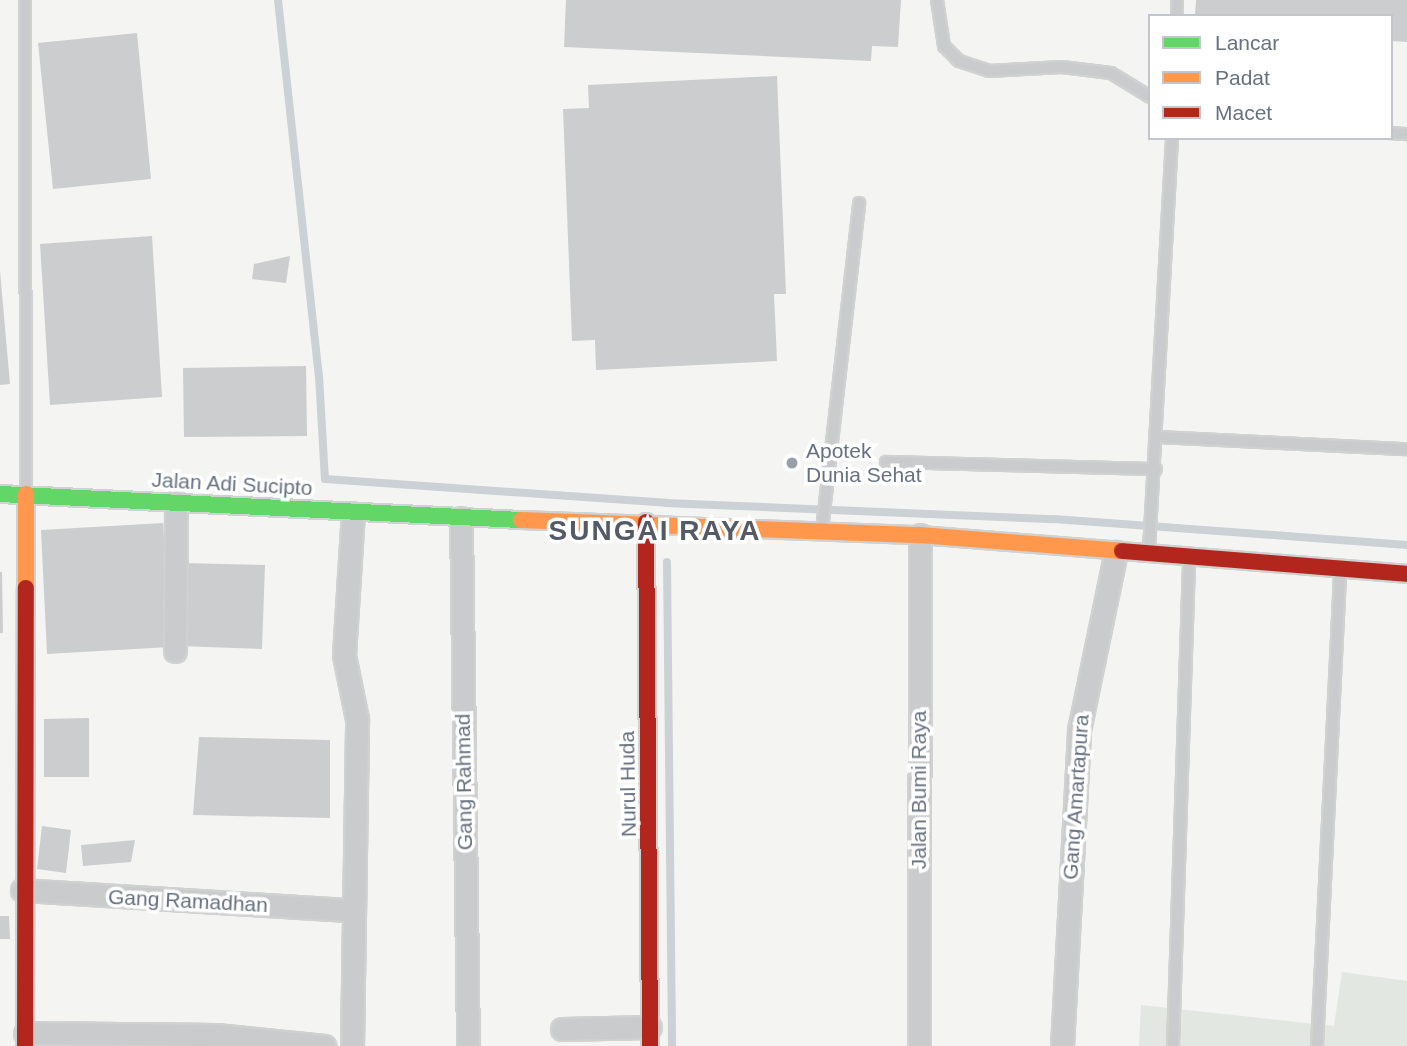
<!DOCTYPE html>
<html>
<head>
<meta charset="utf-8">
<style>
	body { margin:0 }
	#map { position:relative; width:1407px; height:1046px; overflow:hidden; background:#f4f4f3; font-family:Arial,sans-serif }
	div>[style] { position:absolute }
	[style*='--x'] { left:calc(var(--x)*1px); top:calc(var(--y)*1px); width:calc(var(--w)*1px); rotate:calc(var(--a)*1deg) }
	.green>* { inset:0; background:#e3e7e2 }
	.stream>* { height:8px; margin:-4px; padding:0 4px; transform-origin:4px; border-radius:4px; background:#ccd1d5 }
	.building>* { inset:0; background:#cccdce }
	.roads { filter:drop-shadow(2px 0 #d0d1d1) drop-shadow(-2px 0 #d0d1d1) drop-shadow(0 2px #d0d1d1) drop-shadow(0 -2px #d0d1d1) }
	.lane>* { height:10px; margin:-5px; padding:0 5px; transform-origin:5px; border-radius:5px; background:#cacbcc }
	.street>* { height:21px; margin:-10.5px; padding:0 10.5px; transform-origin:10.5px; border-radius:10.5px; background:#cacbcc }
	.fast>* { height:16px; margin:-8px; padding:0 8px; transform-origin:8px; border-radius:8px; background:#63d668 }
	.slow>* { height:16px; margin:-8px; padding:0 8px; transform-origin:8px; border-radius:8px; background:#ff974d }
	.jam>* { height:16px; margin:-8px; padding:0 8px; transform-origin:8px; border-radius:8px; background:#b3261e }
	.dots>* { width:19px; height:19px; translate:-50% -50%; box-sizing:border-box; border:4px solid #fff; border-radius:50% }
	span { translate:-50% -50%; white-space:nowrap; text-align:center; line-height:1.15; -webkit-text-stroke:7px #fff; paint-order:stroke }
	.poi-label { font-size:21px; color:#677180 }
	.left { translate:0 -50%; text-align:left }
	.street-label { font-size:21px; color:#677180 }
	.district-label { font-size:28px; color:#545b66; font-weight:700; letter-spacing:2px }
	.legend { position:absolute; left:1148px; top:14px; width:245px; height:126px; box-sizing:border-box; background:#fff; border:2px solid #c2c6cc; margin:0; padding:9px 12px; list-style:none; font-size:21px; color:#677180 }
	.legend li { display:flex; align-items:center; gap:14px; height:35px }
	.legend b { width:35px; border:2px solid #c2c6cc }
</style>
</head>
<body>
<div id="map">
	<div class="green">
		<div style="clip-path:polygon(1342px 972px,1407px 981px,1407px 1046px,1139px 1046px,1141px 1005px,1334px 1026px)"></div>
	</div>
	<div class="stream">
		<div style="--x:278;--y:0;--w:378;--a:83.8"></div>
		<div style="--x:319;--y:376;--w:103;--a:86.7"></div>
		<div style="--x:325;--y:479;--w:342;--a:4"></div>
		<div style="--x:666;--y:503;--w:388;--a:2.4"></div>
		<div style="--x:1054;--y:519;--w:354;--a:4.2"></div>
		<div style="--x:667;--y:562;--w:484;--a:89.4"></div>
	</div>
	<div class="building">
		<div style="clip-path:polygon(566px 0,901px 0,898px 47px,872px 46px,871px 61px,564px 47px)"></div>
		<div style="clip-path:polygon(1196px 0,1407px 0,1407px 42px,1391px 41px,1391px 16px,1195px 16px)"></div>
		<div style="clip-path:polygon(137px 33px,151px 179px,53px 189px,38px 43px)"></div>
		<div style="clip-path:polygon(777px 76px,786px 294px,774px 294px,777px 361px,596px 370px,595px 340px,572px 341px,563px 109px,589px 108px,588px 85px)"></div>
		<div style="clip-path:polygon(152px 236px,162px 397px,50px 405px,40px 244px)"></div>
		<div style="clip-path:polygon(290px 256px,286px 283px,252px 279px,254px 264px)"></div>
		<div style="clip-path:polygon(0 271px,10px 384px,0 385px)"></div>
		<div style="clip-path:polygon(306px 366px,307px 436px,184px 437px,183px 368px)"></div>
		<div style="clip-path:polygon(163px 523px,170px 647px,47px 654px,41px 530px)"></div>
		<div style="clip-path:polygon(181px 563px,265px 565px,262px 649px,178px 646px)"></div>
		<div style="clip-path:polygon(0 572px,2px 572px,3px 633px,0 633px)"></div>
		<div style="clip-path:polygon(89px 718px,89px 777px,44px 777px,44px 719px)"></div>
		<div style="clip-path:polygon(199px 737px,330px 740px,330px 818px,193px 815px)"></div>
		<div style="clip-path:polygon(42px 826px,71px 830px,66px 873px,37px 869px)"></div>
		<div style="clip-path:polygon(135px 840px,131px 862px,83px 866px,81px 845px)"></div>
		<div style="clip-path:polygon(0 916px,9px 916px,10px 939px,0 939px)"></div>
	</div>
	<div class="roads">
		<div class="lane">
			<div style="--x:25;--y:0;--w:491;--a:89.9"></div>
			<div style="--x:937;--y:0;--w:47;--a:81.3"></div>
			<div style="--x:944;--y:46;--w:21;--a:45"></div>
			<div style="--x:959;--y:61;--w:32;--a:18"></div>
			<div style="--x:989;--y:71;--w:73;--a:-3.1"></div>
			<div style="--x:1062;--y:67;--w:49;--a:7"></div>
			<div style="--x:1111;--y:73;--w:46;--a:31.6"></div>
			<div style="--x:1177;--y:16;--w:16;--a:-90"></div>
			<div style="--x:1391;--y:133;--w:16;--a:4"></div>
			<div style="--x:1158;--y:437;--w:249;--a:2.8"></div>
			<div style="--x:886;--y:462;--w:270;--a:1.5"></div>
			<div style="--x:823;--y:521;--w:320;--a:-83.5"></div>
			<div style="--x:1149;--y:550;--w:413;--a:-86.8"></div>
			<div style="--x:1173;--y:1046;--w:487;--a:-88.1"></div>
			<div style="--x:1317;--y:1046;--w:477;--a:-87.2"></div>
		</div>
		<div class="street">
			<div style="--x:461;--y:518;--w:528;--a:89.24"></div>
			<div style="--x:175;--y:651;--w:149;--a:-89.6"></div>
			<div style="--x:22;--y:890;--w:332;--a:3.5"></div>
			<div style="--x:562;--y:1029;--w:88;--a:-1.3"></div>
			<div style="--x:25;--y:1033;--w:191;--a:0.6"></div>
			<div style="--x:216;--y:1035;--w:109;--a:5.8"></div>
			<div style="--x:352;--y:1046;--w:327;--a:-89.1"></div>
			<div style="--x:357;--y:719;--w:65;--a:-101.5"></div>
			<div style="--x:344;--y:655;--w:142;--a:-86.4"></div>
			<div style="--x:919;--y:1046;--w:511;--a:-89.89"></div>
			<div style="--x:1062;--y:1046;--w:316;--a:-86.9"></div>
			<div style="--x:1079;--y:730;--w:182;--a:-78.3"></div>
		</div>
		<div class="fast">
			<div style="--x:0;--y:494;--w:522;--a:2.86"></div>
		</div>
		<div class="slow">
			<div style="--x:521;--y:520;--w:399;--a:2.2"></div>
			<div style="--x:920;--y:535;--w:203;--a:4.5"></div>
			<div style="--x:26;--y:588;--w:94;--a:-90"></div>
		</div>
		<div class="jam">
			<div style="--x:646;--y:522;--w:524;--a:89.56"></div>
			<div style="--x:1122;--y:551;--w:286;--a:4.6"></div>
			<div style="--x:25;--y:1046;--w:458;--a:-89.9"></div>
		</div>
	</div>
	<div class="dots">
		<div style="left:792px;top:463px;background:#989fa8"></div>
	</div>
	<div class="poi-label">
		<span class="left" style="left:806px;top:463px">Apotek<br>Dunia Sehat</span>
	</div>
	<div class="street-label">
		<span style="left:232px;top:484px;rotate:3deg">Jalan Adi Sucipto</span>
		<span style="left:464px;top:782px;rotate:-91deg">Gang Rahmad</span>
		<span style="left:628px;top:784px;rotate:-91deg">Nurul Huda</span>
		<span style="left:919px;top:790px;rotate:-90deg">Jalan Bumi Raya</span>
		<span style="left:1076px;top:797px;rotate:-86deg">Gang Amartapura</span>
		<span style="left:188px;top:901px;rotate:3deg">Gang Ramadhan</span>
	</div>
	<div class="district-label">
		<span style="left:655px;top:531px">SUNGAI RAYA</span>
	</div>
	<ul class="legend">
	<li><b style="height:9px;background:#63d668"></b>Lancar</li>
	<li><b style="height:9px;background:#ff974d"></b>Padat</li>
	<li><b style="height:9px;background:#b3261e"></b>Macet</li>
	</ul>
</div>
</body>
</html>
